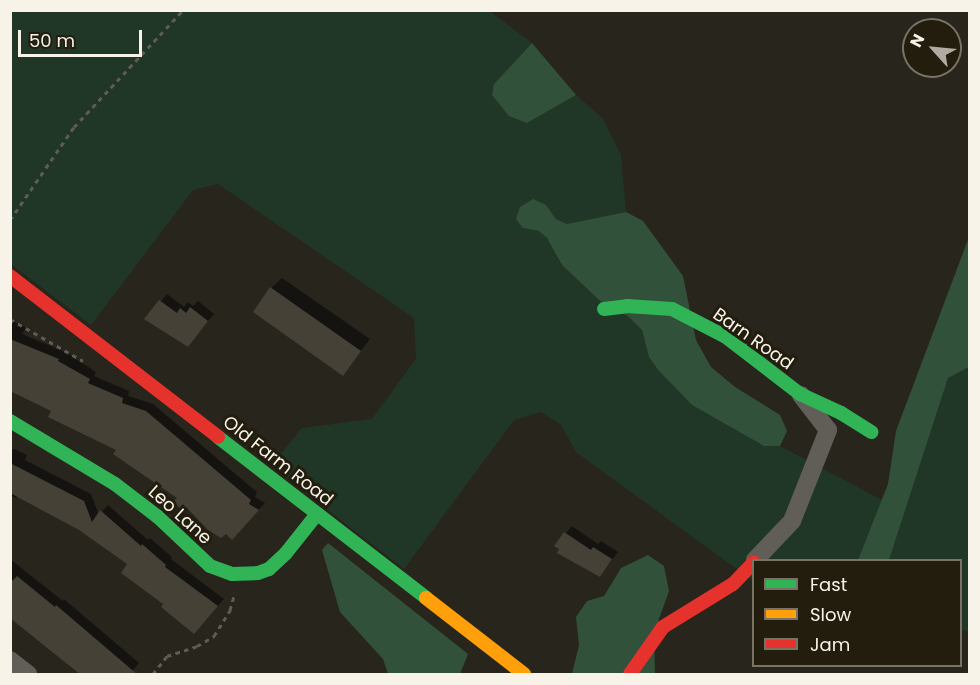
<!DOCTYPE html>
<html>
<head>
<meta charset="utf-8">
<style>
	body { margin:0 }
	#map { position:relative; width:980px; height:685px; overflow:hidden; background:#28251d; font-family:Poppins,sans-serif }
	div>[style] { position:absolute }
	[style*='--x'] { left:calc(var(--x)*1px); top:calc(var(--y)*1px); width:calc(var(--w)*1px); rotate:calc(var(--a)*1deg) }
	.green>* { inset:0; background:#203727 }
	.forest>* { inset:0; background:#32513a }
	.shadow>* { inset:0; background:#0007 }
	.building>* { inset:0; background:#464137 }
	.path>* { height:3px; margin-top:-1.5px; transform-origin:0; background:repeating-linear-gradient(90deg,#5f5c56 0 4.5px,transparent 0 9px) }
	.street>* { height:18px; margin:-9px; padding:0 9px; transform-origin:9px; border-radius:9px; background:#615d57 }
	.fast>* { height:14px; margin:-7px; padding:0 7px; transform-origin:7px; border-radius:7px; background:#30b455 }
	.slow>* { height:14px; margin:-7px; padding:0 7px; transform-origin:7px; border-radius:7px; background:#ff9f0a }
	.jam>* { height:14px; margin:-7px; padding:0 7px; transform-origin:7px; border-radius:7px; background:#e5322d }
	span { translate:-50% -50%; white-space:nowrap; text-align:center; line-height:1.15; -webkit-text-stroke:6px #231d0e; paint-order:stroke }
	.street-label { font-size:18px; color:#f7f3e9 }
	.frame { position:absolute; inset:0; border:12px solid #f7f3e9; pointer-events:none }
	.legend { position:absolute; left:752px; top:559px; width:210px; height:108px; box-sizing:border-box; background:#231d0e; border:2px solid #787366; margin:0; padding:8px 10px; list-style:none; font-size:18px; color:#f7f3e9 }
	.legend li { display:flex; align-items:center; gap:12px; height:30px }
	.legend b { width:30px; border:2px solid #787366 }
	.north { position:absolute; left:902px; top:18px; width:60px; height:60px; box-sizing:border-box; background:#231d0e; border:2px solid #787366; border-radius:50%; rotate:297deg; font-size:16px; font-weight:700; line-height:24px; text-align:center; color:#f7f3e9 }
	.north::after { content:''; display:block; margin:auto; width:21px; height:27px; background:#afaba2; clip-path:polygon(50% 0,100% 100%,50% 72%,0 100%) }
	.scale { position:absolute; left:18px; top:30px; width:124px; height:27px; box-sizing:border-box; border:3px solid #f7f3e9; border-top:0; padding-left:8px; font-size:18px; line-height:21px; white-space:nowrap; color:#f7f3e9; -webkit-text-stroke:4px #231d0e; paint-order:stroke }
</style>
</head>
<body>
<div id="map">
	<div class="green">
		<div style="clip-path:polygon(488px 10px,532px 43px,494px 84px,527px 123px,576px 95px,603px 119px,621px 155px,626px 212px,567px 224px,556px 219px,546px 205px,523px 228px,539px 231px,547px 238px,562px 265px,600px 301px,628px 316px,642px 330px,649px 357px,658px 370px,692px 405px,764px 446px,780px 446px,882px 500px,858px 560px,754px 560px,753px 581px,576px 452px,561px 425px,541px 412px,514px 420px,404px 569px,271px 466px,302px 428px,372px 419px,416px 359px,414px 318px,218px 184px,193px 190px,91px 325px,11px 264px,10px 11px)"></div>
		<div style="clip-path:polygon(969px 367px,969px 632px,961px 629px,960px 560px,889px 560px,948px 378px)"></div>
	</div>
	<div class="forest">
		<div style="clip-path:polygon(532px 43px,576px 95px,527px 123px,509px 116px,492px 95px,494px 84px)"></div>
		<div style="clip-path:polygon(533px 199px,546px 205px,556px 219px,567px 224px,626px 212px,643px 221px,683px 276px,696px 340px,711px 367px,735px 387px,780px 415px,787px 431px,780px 446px,764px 446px,692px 405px,658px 370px,649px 357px,642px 330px,628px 316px,600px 301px,562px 265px,547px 238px,539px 231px,523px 228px,516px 219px,520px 207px)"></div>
		<div style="clip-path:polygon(969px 237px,969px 367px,948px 378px,889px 560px,858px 560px,888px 484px,896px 431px)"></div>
		<div style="clip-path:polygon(328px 543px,468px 654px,460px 674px,388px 674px,383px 659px,340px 612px,322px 550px)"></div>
		<div style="clip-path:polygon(648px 555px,664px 566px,669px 591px,654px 633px,655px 674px,572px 674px,579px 645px,576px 617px,587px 601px,604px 596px,621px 568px)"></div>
	</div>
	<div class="shadow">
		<div style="clip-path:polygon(282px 278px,370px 339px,343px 374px,271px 288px)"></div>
		<div style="clip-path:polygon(167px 294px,184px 307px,188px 302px,193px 306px,198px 301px,214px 314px,188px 345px,146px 319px)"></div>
		<div style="clip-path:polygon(12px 321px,27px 328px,22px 334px,65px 352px,96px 372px,94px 376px,129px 391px,128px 396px,153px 404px,257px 492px,255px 497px,265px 503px,239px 531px,179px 498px,118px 449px,53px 410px,10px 389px)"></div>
		<div style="clip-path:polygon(15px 449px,27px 455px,25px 460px,91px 494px,99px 515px,108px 505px,148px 540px,150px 538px,172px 557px,171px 559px,224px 599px,201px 625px,165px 604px,129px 564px,79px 530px,19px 495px,16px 498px,10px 495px,10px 450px)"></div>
		<div style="clip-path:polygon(572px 526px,598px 544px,601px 541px,618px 552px,600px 575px,556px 545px)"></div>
		<div style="clip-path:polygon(10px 559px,63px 601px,64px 599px,139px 663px,130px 674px,10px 616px)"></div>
	</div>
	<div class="building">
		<div style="clip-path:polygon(270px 287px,361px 351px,343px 376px,253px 312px)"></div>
		<div style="clip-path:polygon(159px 300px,177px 313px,180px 308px,186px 313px,190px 307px,208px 321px,188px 347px,144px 319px)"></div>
		<div style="clip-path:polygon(10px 339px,59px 359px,58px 361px,90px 379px,88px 383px,123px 398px,122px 403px,146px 411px,251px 500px,249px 504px,259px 510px,232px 540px,226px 534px,221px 538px,208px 530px,188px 509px,182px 510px,173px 501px,177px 498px,113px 454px,116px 450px,48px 417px,51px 411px,10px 391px)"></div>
		<div style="clip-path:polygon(10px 463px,84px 501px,92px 522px,100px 510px,141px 546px,142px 544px,166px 565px,165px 567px,218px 606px,194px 634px,161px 607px,163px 604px,121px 573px,127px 564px,79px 530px,10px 493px)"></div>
		<div style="clip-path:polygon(564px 532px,591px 550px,593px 547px,612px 559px,600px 577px,557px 553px,559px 549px,554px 546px)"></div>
		<div style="clip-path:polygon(17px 576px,55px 607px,56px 605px,138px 675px,81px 675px,10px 618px,10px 583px)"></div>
	</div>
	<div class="path">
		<div style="--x:10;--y:220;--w:113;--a:-55.5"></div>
		<div style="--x:74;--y:127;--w:160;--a:-47"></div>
		<div style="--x:10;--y:319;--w:84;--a:29.9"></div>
		<div style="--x:153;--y:674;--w:23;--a:-52"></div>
		<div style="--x:167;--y:656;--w:32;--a:-18"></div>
		<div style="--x:197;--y:646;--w:20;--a:-30"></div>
		<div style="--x:214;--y:636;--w:31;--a:-58"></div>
		<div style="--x:230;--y:610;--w:18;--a:-74"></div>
	</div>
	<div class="street">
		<div style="--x:755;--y:560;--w:54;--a:-46.5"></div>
		<div style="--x:792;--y:521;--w:98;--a:-68.4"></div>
		<div style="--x:828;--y:430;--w:44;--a:-127.6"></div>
		<div style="--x:10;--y:660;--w:23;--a:38"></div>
	</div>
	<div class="fast">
		<div style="--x:604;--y:309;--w:23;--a:-7"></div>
		<div style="--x:627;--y:306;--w:45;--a:3.8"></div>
		<div style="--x:672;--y:309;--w:61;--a:27.4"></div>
		<div style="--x:726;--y:337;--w:93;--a:37.6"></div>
		<div style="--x:800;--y:394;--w:45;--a:24.9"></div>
		<div style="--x:841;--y:413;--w:36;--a:32"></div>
		<div style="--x:10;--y:421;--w:122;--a:31"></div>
		<div style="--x:115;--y:484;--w:54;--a:37.5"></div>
		<div style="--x:158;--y:517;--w:71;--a:43.3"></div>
		<div style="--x:210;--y:566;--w:23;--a:20"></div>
		<div style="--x:232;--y:574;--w:26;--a:-2"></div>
		<div style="--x:258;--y:573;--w:12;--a:-20"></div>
		<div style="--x:269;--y:569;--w:23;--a:-43"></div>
		<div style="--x:286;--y:553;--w:50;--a:-51.5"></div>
		<div style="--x:218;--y:437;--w:263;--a:37.7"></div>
	</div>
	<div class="slow">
		<div style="--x:426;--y:598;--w:124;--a:37.8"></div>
	</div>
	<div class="jam">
		<div style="--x:10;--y:276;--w:263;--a:37.7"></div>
		<div style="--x:630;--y:674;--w:57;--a:-54.9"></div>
		<div style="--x:663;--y:627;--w:82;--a:-31.6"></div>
		<div style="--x:733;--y:584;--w:30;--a:-46"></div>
	</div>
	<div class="street-label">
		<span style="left:753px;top:339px;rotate:35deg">Barn Road</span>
		<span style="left:278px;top:461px;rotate:38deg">Old Farm Road</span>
		<span style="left:180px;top:515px;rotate:42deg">Leo Lane</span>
	</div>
	<div class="frame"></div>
	<ul class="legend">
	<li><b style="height:8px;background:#30b455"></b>Fast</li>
	<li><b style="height:8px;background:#ff9f0a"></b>Slow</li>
	<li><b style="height:8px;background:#e5322d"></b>Jam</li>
	</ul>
	<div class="north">N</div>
	<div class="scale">50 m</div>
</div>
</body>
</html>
